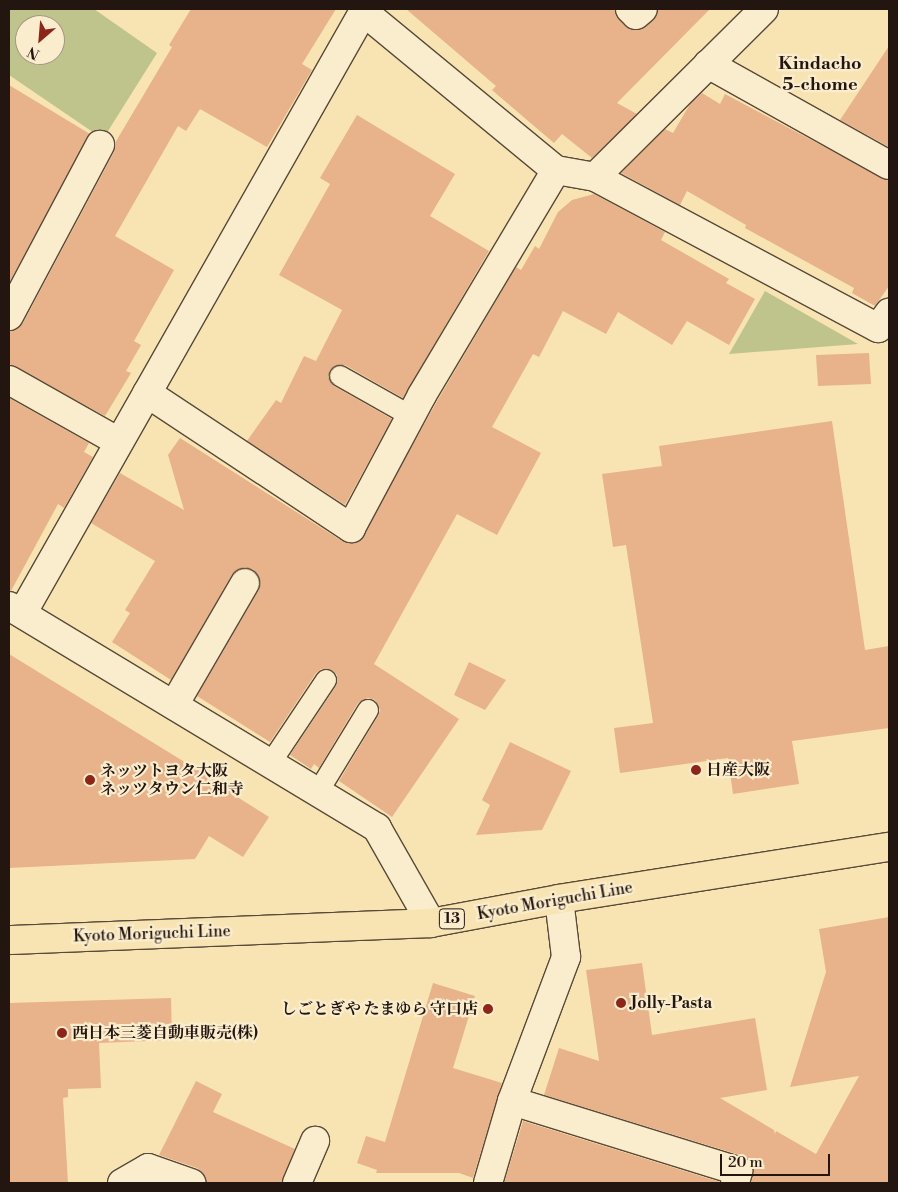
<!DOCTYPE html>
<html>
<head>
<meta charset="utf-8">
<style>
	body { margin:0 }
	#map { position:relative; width:898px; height:1192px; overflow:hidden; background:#f8e4b2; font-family:"Libre Bodoni","Noto Serif JP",serif }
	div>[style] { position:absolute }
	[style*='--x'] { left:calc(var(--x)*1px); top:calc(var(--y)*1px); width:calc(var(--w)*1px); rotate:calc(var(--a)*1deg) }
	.green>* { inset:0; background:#bec48b }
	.building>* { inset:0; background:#e8b28b }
	.roads { filter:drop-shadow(1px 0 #584a38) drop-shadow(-1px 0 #584a38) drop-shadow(0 1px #584a38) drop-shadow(0 -1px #584a38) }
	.lane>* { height:20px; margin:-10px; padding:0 10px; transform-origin:10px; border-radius:10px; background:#faedcd }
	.street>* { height:28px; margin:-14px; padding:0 14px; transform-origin:14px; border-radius:14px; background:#faedcd }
	.primary>* { height:28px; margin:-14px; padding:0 14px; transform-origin:14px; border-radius:14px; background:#f8e4b2 }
	.dots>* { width:14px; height:14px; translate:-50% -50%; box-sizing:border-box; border:2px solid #faedcd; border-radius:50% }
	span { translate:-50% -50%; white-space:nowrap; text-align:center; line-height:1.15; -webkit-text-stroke:4.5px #faedcd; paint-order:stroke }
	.shield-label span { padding:1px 4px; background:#faedcd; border:1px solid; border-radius:4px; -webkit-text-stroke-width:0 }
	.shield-label { font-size:15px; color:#231610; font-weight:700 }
	.poi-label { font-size:16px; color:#231610; font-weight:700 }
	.left { translate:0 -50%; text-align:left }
	.right { translate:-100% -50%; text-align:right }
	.street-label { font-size:16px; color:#231610 }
	.neighbourhood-label { font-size:18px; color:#231610; font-weight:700 }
	.frame { position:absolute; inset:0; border:10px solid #231610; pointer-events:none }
	.north { position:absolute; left:15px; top:15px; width:50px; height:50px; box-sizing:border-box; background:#faedcd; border:1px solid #a49781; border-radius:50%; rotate:207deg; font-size:14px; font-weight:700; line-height:20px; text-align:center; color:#231610 }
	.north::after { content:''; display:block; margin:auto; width:18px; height:22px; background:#8f2418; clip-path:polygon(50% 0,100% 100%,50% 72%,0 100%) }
	.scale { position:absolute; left:720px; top:1154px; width:110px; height:22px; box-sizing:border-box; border:2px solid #231610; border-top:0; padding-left:6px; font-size:15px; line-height:18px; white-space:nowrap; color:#231610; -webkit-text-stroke:4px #faedcd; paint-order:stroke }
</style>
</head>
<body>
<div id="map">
	<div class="green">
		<div style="clip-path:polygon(evenodd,9px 9px,94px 9px,157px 53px,103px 139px,9px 75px,9px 9px,25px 25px,55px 25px,55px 55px,25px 55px,25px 25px)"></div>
		<div style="clip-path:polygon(765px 291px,858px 344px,729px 354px)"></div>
	</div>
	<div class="building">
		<div style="clip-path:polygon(191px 9px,336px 9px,302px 64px,312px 70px,267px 147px,200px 109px,186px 131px,178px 126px,115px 236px,174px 270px,134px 341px,141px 345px,126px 371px,131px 373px,105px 416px,9px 364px,9px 332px,23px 323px,114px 152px,115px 143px,172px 47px,169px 45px)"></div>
		<div style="clip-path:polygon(406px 9px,615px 9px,625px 26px,639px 30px,654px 20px,658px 9px,710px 9px,617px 103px,637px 114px,592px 158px,562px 134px,554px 143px,492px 90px,496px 86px)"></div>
		<div style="clip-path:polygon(889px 46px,889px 147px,840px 120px)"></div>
		<div style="clip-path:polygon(9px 85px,90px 134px,9px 283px)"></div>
		<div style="clip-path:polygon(702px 93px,720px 104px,725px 94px,889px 181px,889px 286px,875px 306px,852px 293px,854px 288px,745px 228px,746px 225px,687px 191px,680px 205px,621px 173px,665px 129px,673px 133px,690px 104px)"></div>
		<div style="clip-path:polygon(357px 115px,455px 174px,430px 216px,489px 251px,403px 398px,345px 365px,334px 366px,330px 370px,328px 377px,334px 386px,392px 419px,345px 505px,247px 441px,276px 400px,281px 403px,304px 356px,316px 361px,342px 310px,279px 275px,330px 184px,320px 178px)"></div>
		<div style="clip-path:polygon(594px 194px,665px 232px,661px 240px,729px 279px,726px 283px,755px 299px,729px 345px,687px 321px,672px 345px,618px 312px,606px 334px,563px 311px,539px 357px,533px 354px,492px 427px,541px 453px,497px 535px,457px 514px,374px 664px,459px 719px,392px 817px,339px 781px,378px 716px,380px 710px,375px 700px,368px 698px,358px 703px,319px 768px,314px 764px,311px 769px,290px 755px,336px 686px,337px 675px,332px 670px,321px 669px,316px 673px,270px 742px,197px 696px,258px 591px,261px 583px,253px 570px,245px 567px,232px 575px,171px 680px,112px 642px,130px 613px,125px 610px,155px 561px,91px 523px,120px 473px,184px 510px,168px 455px,180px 438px,342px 541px,359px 541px,436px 403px,516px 267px,521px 270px,535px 246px,539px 249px,558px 212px,572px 200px)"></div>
		<div style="clip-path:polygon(869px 353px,871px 384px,818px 386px,816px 355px)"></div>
		<div style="clip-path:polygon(9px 398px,89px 443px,84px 452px,93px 457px,64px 508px,58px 504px,11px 591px,9px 590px)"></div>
		<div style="clip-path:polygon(832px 421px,865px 650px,889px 646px,889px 728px,792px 741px,799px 784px,733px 794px,728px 758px,620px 773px,614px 728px,653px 723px,626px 545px,613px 547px,602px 474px,662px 466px,659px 446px)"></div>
		<div style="clip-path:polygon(9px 654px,235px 793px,234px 795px,269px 817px,243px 857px,209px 836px,195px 859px,9px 868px)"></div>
		<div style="clip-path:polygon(469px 662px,506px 680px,485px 710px,454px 695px)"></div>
		<div style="clip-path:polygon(510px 742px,571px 771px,542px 830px,476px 835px,490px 805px,482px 800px)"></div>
		<div style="clip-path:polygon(889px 917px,889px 1183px,751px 1183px,753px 1167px,743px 1156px,544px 1095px,559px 1048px,599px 1061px,586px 970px,642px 963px,652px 1035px,755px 1018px,767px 1090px,720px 1098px,774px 1130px,775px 1134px,776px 1131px,816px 1154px,859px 1076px,790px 1087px,826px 972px,819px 929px)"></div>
		<div style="clip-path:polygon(433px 983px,475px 996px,453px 1068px,502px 1083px,473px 1178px,459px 1173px,376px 1173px,377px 1170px,357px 1163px,366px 1136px,385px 1142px)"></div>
		<div style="clip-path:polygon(171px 998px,172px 1040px,99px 1043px,101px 1088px,68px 1089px,68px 1097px,63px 1098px,68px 1183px,9px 1183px,9px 1003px)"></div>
		<div style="clip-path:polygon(196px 1081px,222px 1094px,213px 1112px,295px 1149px,282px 1183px,206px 1183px,203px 1173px,197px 1168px,159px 1155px)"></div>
		<div style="clip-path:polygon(523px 1121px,720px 1182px,720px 1183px,504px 1183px)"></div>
	</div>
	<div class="roads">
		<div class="lane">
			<div style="--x:340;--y:376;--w:81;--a:29.4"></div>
			<div style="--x:270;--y:764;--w:101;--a:-56.3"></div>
			<div style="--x:318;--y:792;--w:96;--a:-58.6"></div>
		</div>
		<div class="street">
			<div style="--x:630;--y:9;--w:8;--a:45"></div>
			<div style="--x:636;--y:15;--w:9;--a:-41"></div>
			<div style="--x:364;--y:12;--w:249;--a:39.5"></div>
			<div style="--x:556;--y:170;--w:40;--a:10"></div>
			<div style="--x:595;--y:177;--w:321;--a:28.1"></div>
			<div style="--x:878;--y:328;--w:19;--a:-54"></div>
			<div style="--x:708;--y:64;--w:207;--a:29.2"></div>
			<div style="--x:595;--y:177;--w:238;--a:-44.8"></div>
			<div style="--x:9;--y:316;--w:194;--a:-62"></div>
			<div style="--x:9;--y:380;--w:126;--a:29.4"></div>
			<div style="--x:147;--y:393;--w:245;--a:33.5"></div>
			<div style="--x:351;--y:528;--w:151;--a:-61.9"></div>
			<div style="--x:422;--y:395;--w:262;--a:-59.2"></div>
			<div style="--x:9;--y:606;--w:430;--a:31.1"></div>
			<div style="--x:377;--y:828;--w:109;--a:60.4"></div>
			<div style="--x:23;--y:612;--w:693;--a:-60.44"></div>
			<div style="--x:174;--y:705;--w:141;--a:-59.8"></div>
			<div style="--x:512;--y:1101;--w:237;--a:17.2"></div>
			<div style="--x:738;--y:1171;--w:12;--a:104"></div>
			<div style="--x:122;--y:1183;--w:30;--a:-30"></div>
			<div style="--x:148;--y:1168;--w:46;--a:19.2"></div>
			<div style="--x:297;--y:1183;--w:46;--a:-66.8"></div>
			<div style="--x:488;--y:1183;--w:85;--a:-73.7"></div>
			<div style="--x:512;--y:1101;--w:154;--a:-69.4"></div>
			<div style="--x:566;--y:957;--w:58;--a:-96.9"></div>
		</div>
		<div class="primary">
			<div style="--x:9;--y:940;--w:422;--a:-2.3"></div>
			<div style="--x:431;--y:923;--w:130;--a:-10.6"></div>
			<div style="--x:559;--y:899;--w:334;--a:-9"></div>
		</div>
	</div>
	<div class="dots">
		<div style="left:696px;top:770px;background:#8f2418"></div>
		<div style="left:90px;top:780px;background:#8f2418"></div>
		<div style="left:621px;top:1003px;background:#8f2418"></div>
		<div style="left:488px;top:1009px;background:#8f2418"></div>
		<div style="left:62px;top:1033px;background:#8f2418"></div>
	</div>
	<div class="shield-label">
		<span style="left:452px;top:919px">13</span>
	</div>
	<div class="poi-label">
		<span class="left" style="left:706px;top:770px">日産大阪</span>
		<span class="left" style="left:100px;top:780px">ネッツトヨタ大阪<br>ネッツタウン仁和寺</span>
		<span class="left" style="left:631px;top:1003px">Jolly-Pasta</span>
		<span class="right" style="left:478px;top:1009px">しごとぎや たまゆら 守口店</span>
		<span class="left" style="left:72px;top:1033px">西日本三菱自動車販売(株)</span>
	</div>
	<div class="street-label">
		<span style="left:555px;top:901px;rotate:-10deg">Kyoto Moriguchi Line</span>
		<span style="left:152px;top:934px;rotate:-2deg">Kyoto Moriguchi Line</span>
	</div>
	<div class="neighbourhood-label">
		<span style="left:820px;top:75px">Kindacho<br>5-chome</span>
	</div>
	<div class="frame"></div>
	<div class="north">N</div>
	<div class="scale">20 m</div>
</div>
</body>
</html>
